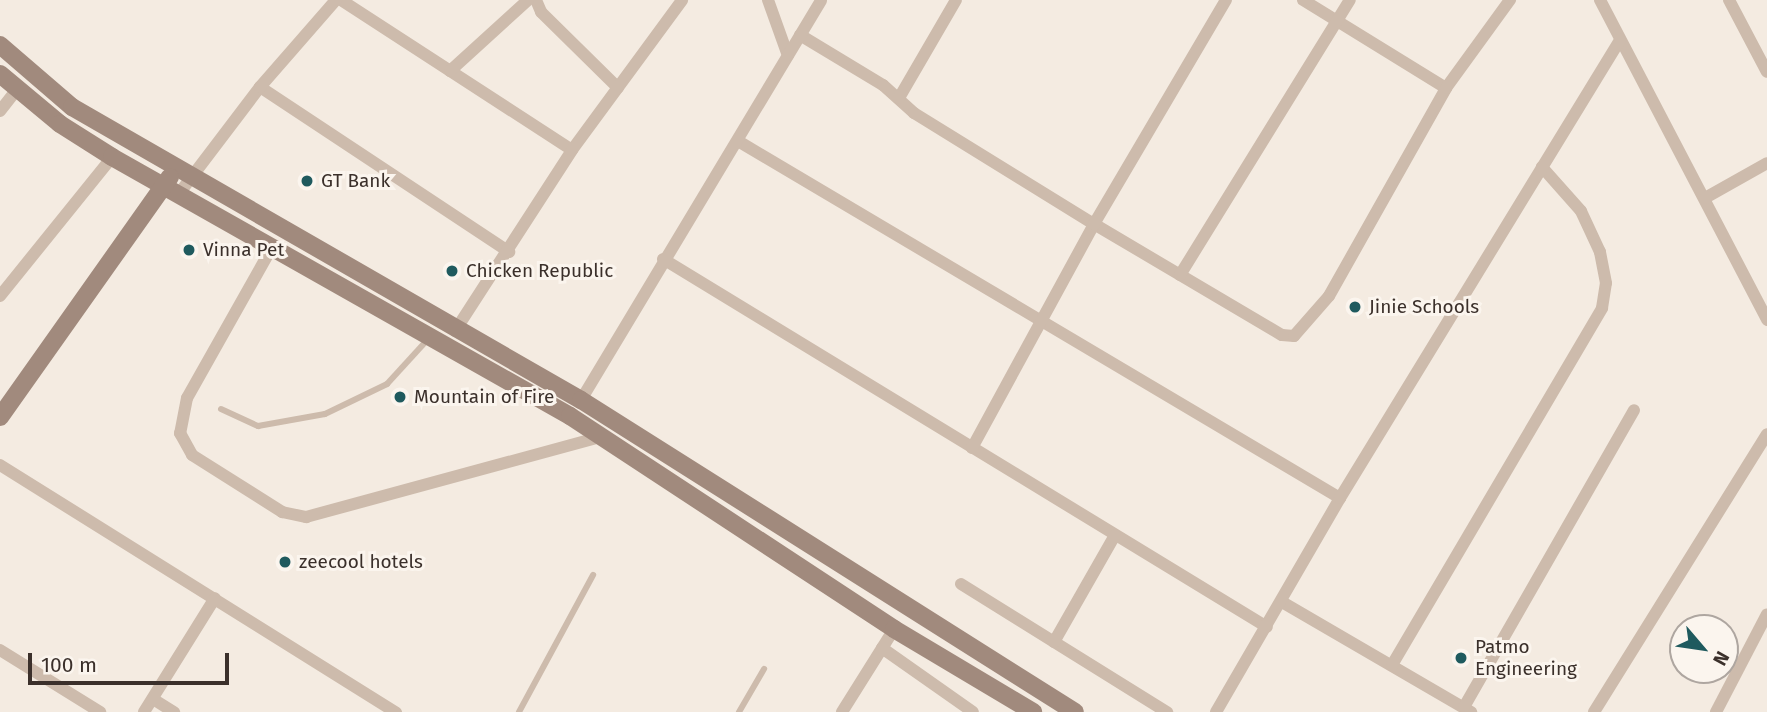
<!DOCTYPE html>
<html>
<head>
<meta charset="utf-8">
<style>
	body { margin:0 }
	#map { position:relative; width:1767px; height:712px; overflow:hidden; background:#f4ebe1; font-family:"Fira Sans",sans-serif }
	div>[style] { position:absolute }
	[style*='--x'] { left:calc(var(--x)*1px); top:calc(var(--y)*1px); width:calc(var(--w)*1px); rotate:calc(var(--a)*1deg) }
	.lane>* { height:6px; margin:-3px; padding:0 3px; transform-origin:3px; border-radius:3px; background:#cdbbac }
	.street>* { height:12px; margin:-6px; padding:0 6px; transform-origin:6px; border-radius:6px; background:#cdbbac }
	.secondary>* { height:18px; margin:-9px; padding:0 9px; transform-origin:9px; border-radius:9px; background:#a18a7d }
	.dots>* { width:19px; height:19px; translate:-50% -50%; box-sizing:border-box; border:4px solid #fbf5ee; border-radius:50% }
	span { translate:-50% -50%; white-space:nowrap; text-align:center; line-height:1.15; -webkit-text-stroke:6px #fbf5ee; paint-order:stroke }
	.poi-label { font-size:19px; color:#3b302b }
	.left { translate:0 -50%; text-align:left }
	.north { position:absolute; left:1669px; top:614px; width:70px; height:70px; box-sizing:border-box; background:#fbf5ee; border:2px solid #aea6a0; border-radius:50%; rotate:119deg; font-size:19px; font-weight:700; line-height:28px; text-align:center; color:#3b302b }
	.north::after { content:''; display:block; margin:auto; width:24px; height:32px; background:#1f5a5e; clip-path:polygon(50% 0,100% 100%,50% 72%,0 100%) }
	.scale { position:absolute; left:28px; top:653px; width:201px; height:32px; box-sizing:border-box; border:4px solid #3b302b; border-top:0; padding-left:9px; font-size:21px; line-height:24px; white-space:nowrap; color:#3b302b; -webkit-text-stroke:5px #fbf5ee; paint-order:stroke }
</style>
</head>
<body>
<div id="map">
	<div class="lane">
		<div style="--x:221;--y:409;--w:41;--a:24.7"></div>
		<div style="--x:258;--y:426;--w:68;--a:-10.2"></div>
		<div style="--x:325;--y:414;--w:69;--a:-25.8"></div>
		<div style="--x:387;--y:384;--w:62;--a:-47.6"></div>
		<div style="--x:519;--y:712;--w:156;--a:-61.6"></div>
		<div style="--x:739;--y:712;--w:50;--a:-59.8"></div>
	</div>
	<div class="street">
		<div style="--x:341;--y:0;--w:275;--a:33"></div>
		<div style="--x:536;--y:0;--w:13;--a:67"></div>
		<div style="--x:541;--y:12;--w:108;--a:44.6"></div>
		<div style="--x:768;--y:0;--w:59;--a:70.3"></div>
		<div style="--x:1303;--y:0;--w:168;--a:31.6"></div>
		<div style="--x:1600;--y:0;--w:361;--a:62.4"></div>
		<div style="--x:1729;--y:0;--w:81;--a:62.2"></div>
		<div style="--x:800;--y:35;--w:97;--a:31.1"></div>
		<div style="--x:883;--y:85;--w:42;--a:42.1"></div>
		<div style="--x:914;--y:113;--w:211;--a:31.7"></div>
		<div style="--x:1094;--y:224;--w:218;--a:30.6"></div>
		<div style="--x:1282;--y:335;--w:12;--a:5"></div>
		<div style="--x:1294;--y:336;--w:53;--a:-48.8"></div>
		<div style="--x:1329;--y:296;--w:239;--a:-60.6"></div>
		<div style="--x:1446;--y:88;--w:109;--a:-54"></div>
		<div style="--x:450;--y:71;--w:105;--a:-42.3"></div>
		<div style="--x:260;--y:87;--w:299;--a:33.5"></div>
		<div style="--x:899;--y:98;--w:113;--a:-59.8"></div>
		<div style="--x:0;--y:111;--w:28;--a:-52"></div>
		<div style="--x:738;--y:141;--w:700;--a:30.67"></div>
		<div style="--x:178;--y:195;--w:136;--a:-52.8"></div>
		<div style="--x:260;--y:87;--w:116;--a:-48.9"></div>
		<div style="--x:1705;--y:198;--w:71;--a:-29.4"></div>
		<div style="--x:271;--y:249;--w:171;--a:119.4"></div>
		<div style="--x:187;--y:398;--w:36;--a:101"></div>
		<div style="--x:180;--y:433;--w:25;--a:61"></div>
		<div style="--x:192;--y:455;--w:107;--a:32.3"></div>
		<div style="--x:282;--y:512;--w:25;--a:12"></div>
		<div style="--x:306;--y:517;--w:302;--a:-15.2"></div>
		<div style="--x:663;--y:259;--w:707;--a:31.35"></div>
		<div style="--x:1180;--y:275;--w:323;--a:-58.3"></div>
		<div style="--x:0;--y:296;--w:179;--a:-51.1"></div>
		<div style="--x:455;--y:331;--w:216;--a:-57.1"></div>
		<div style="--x:572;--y:150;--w:186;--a:-53.7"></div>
		<div style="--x:581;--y:400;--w:466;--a:-59"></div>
		<div style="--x:972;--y:448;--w:255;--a:-61.4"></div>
		<div style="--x:1094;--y:224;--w:260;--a:-59.5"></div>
		<div style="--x:0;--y:465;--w:467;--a:32"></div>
		<div style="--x:961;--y:584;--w:243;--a:31.9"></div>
		<div style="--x:1282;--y:602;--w:219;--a:30.2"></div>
		<div style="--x:1054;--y:642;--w:123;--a:-60.3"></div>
		<div style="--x:882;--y:648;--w:111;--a:35.1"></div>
		<div style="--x:0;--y:650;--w:118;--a:31.8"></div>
		<div style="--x:1392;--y:665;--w:414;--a:-59.5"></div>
		<div style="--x:1602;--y:308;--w:25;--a:-81"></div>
		<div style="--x:1606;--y:283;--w:32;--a:-101"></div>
		<div style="--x:1600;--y:252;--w:45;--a:-114.9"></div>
		<div style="--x:1581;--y:211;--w:59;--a:-131.6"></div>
		<div style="--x:153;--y:699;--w:25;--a:32"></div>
		<div style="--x:1464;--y:707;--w:342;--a:-60.2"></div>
		<div style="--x:144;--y:712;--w:134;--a:-58.1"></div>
		<div style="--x:842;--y:712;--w:98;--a:-57.9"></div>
		<div style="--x:1216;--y:712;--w:247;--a:-59.9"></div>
		<div style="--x:1340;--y:498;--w:537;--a:-58.56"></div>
		<div style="--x:1594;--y:712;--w:327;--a:-58.1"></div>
		<div style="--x:1716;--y:712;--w:110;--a:-62.5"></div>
	</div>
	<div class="secondary">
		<div style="--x:0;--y:45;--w:95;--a:40.7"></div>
		<div style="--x:72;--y:107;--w:587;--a:29.93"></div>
		<div style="--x:581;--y:400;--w:584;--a:32.28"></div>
		<div style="--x:0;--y:74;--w:78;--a:39.8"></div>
		<div style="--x:60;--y:124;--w:62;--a:32.4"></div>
		<div style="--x:112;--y:157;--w:526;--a:29.49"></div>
		<div style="--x:570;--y:416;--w:388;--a:33.3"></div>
		<div style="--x:894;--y:629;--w:162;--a:30.8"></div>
		<div style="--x:0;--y:417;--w:294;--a:-54.7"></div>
	</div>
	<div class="dots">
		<div style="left:307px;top:181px;background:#1f5a5e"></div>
		<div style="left:189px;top:250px;background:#1f5a5e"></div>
		<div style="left:452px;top:271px;background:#1f5a5e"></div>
		<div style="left:1355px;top:307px;background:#1f5a5e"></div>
		<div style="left:400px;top:397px;background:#1f5a5e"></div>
		<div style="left:285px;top:562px;background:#1f5a5e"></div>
		<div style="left:1461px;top:658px;background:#1f5a5e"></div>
	</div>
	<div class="poi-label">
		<span class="left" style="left:321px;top:181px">GT Bank</span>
		<span class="left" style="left:203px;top:250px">Vinna Pet</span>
		<span class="left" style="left:466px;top:271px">Chicken Republic</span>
		<span class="left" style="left:1369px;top:307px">Jinie Schools</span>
		<span class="left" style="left:414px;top:397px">Mountain of Fire</span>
		<span class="left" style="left:299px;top:562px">zeecool hotels</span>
		<span class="left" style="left:1475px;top:658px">Patmo<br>Engineering</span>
	</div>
	<div class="north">N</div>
	<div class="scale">100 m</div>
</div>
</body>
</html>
